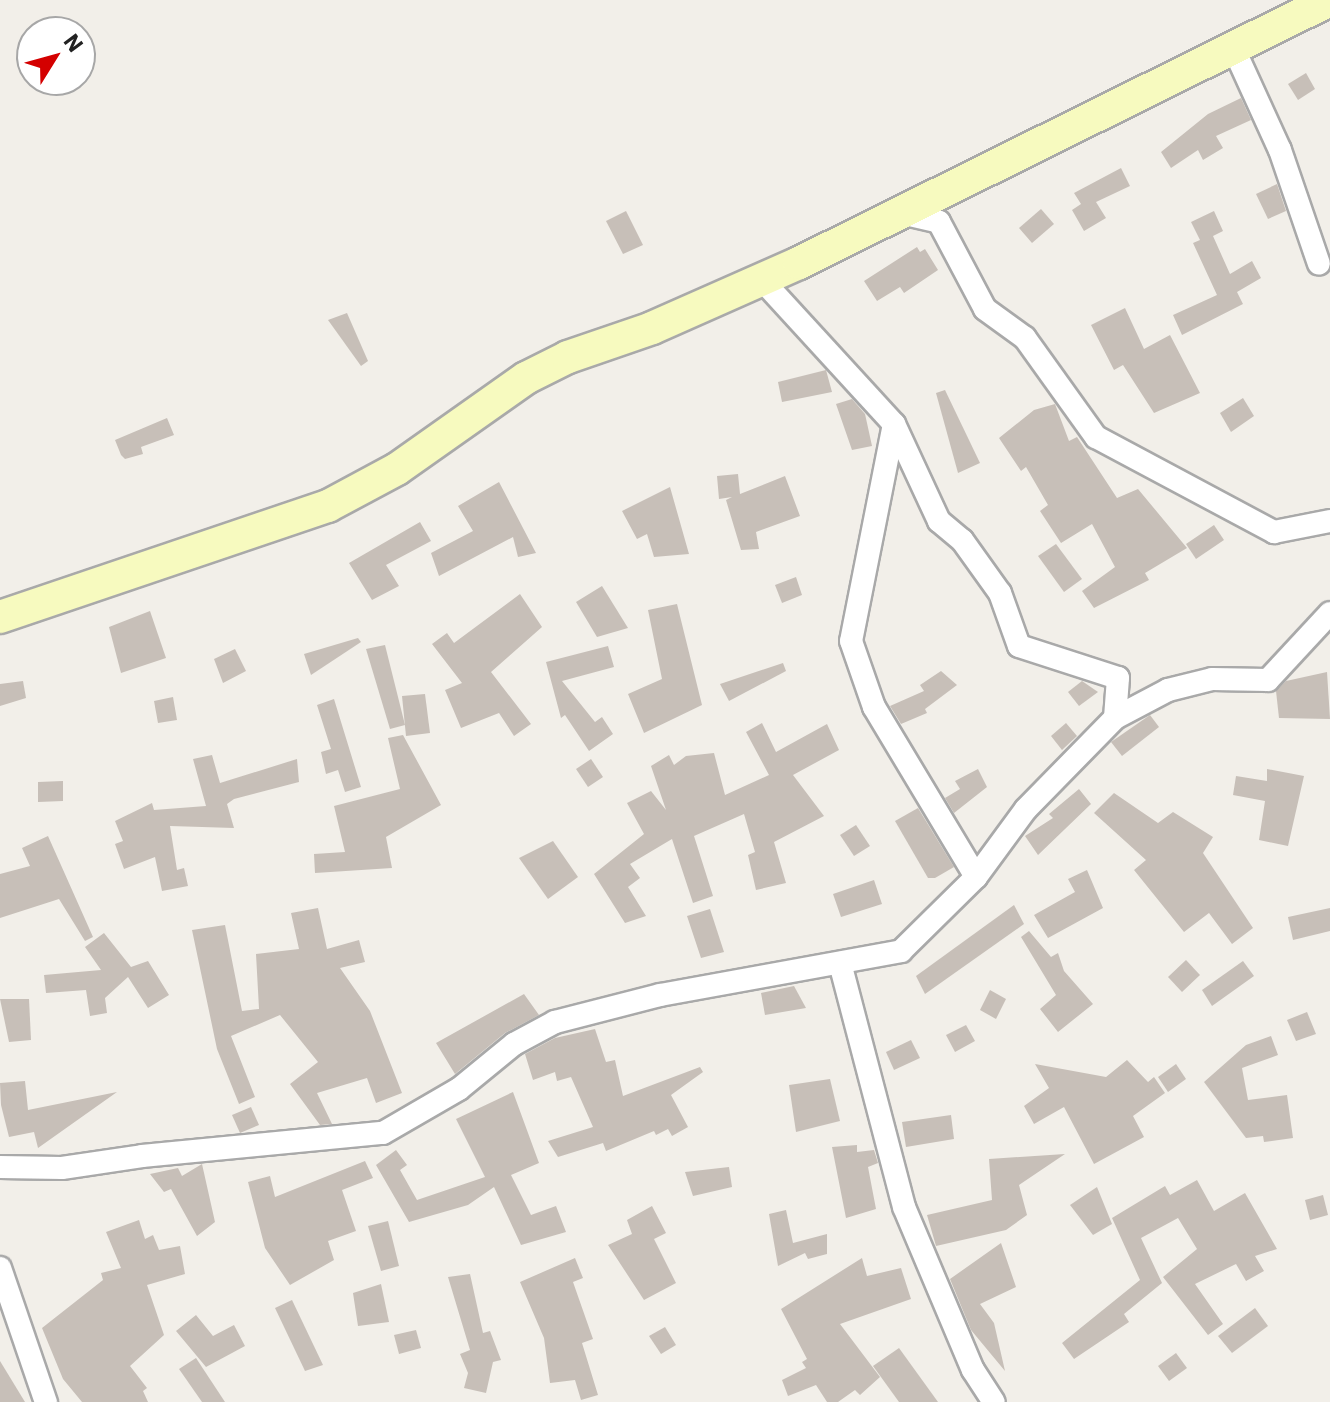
<!DOCTYPE html>
<html>
<head>
<meta charset="utf-8">
<style>
	body { margin:0 }
	#map { position:relative; width:1330px; height:1402px; overflow:hidden; background:#f2efe9; font-family:"IBM Plex Sans",sans-serif }
	div>[style] { position:absolute }
	[style*='--x'] { left:calc(var(--x)*1px); top:calc(var(--y)*1px); width:calc(var(--w)*1px); rotate:calc(var(--a)*1deg) }
	.building>* { inset:0; background:#c7bfb8 }
	.roads { filter:drop-shadow(2px 0 #a9a9a9) drop-shadow(-2px 0 #a9a9a9) drop-shadow(0 2px #a9a9a9) drop-shadow(0 -2px #a9a9a9) }
	.street>* { height:22px; margin:-11px; padding:0 11px; transform-origin:11px; border-radius:11px; background:#fff }
	.secondary>* { height:32px; margin:-16px; padding:0 16px; transform-origin:16px; border-radius:16px; background:#f7fabf }
	span { translate:-50% -50%; white-space:nowrap; text-align:center; line-height:1.15; -webkit-text-stroke:8px #fff; paint-order:stroke }
	.north { position:absolute; left:16px; top:16px; width:80px; height:80px; box-sizing:border-box; background:#fff; border:2px solid #a7a7a7; border-radius:50%; rotate:53deg; font-size:22px; font-weight:700; line-height:32px; text-align:center; color:#222 }
	.north::after { content:''; display:block; margin:auto; width:28px; height:36px; background:#d40000; clip-path:polygon(50% 0,100% 100%,50% 72%,0 100%) }
</style>
</head>
<body>
<div id="map">
	<div class="building">
		<div style="clip-path:polygon(1306px 73px,1315px 89px,1298px 100px,1288px 84px)"></div>
		<div style="clip-path:polygon(1241px 98px,1251px 120px,1216px 136px,1223px 148px,1203px 160px,1198px 150px,1171px 168px,1161px 152px,1208px 114px)"></div>
		<div style="clip-path:polygon(1121px 168px,1130px 186px,1096px 202px,1106px 218px,1084px 231px,1072px 210px,1081px 204px,1074px 193px)"></div>
		<div style="clip-path:polygon(1277px 184px,1286px 211px,1268px 219px,1256px 194px)"></div>
		<div style="clip-path:polygon(1041px 209px,1054px 224px,1032px 243px,1019px 228px)"></div>
		<div style="clip-path:polygon(626px 211px,643px 245px,623px 254px,606px 221px)"></div>
		<div style="clip-path:polygon(1214px 211px,1223px 231px,1213px 236px,1230px 274px,1252px 261px,1261px 278px,1237px 292px,1243px 304px,1182px 335px,1173px 315px,1217px 295px,1193px 243px,1200px 240px,1191px 222px)"></div>
		<div style="clip-path:polygon(917px 247px,920px 252px,925px 249px,938px 270px,904px 293px,900px 287px,877px 301px,864px 281px)"></div>
		<div style="clip-path:polygon(1125px 308px,1144px 349px,1170px 335px,1200px 393px,1154px 413px,1123px 365px,1114px 370px,1091px 325px)"></div>
		<div style="clip-path:polygon(347px 313px,368px 361px,361px 366px,328px 320px)"></div>
		<div style="clip-path:polygon(826px 370px,832px 392px,782px 402px,778px 382px)"></div>
		<div style="clip-path:polygon(945px 390px,980px 463px,958px 473px,936px 393px)"></div>
		<div style="clip-path:polygon(1243px 398px,1254px 416px,1231px 432px,1220px 413px)"></div>
		<div style="clip-path:polygon(852px 399px,865px 414px,872px 446px,852px 450px,836px 404px)"></div>
		<div style="clip-path:polygon(1055px 404px,1069px 441px,1077px 437px,1117px 498px,1138px 489px,1187px 548px,1145px 573px,1149px 580px,1094px 608px,1082px 591px,1115px 567px,1092px 524px,1061px 543px,1040px 511px,1048px 505px,1026px 467px,1021px 471px,999px 438px,1034px 410px)"></div>
		<div style="clip-path:polygon(167px 418px,174px 435px,141px 447px,143px 454px,125px 459px,121px 455px,115px 440px)"></div>
		<div style="clip-path:polygon(738px 474px,740px 494px,785px 476px,800px 516px,756px 532px,759px 549px,741px 550px,726px 500px,732px 497px,719px 499px,717px 476px)"></div>
		<div style="clip-path:polygon(499px 482px,536px 553px,518px 557px,513px 537px,439px 576px,431px 553px,473px 531px,458px 506px)"></div>
		<div style="clip-path:polygon(670px 487px,689px 554px,654px 557px,647px 534px,637px 539px,622px 511px)"></div>
		<div style="clip-path:polygon(420px 522px,431px 541px,386px 565px,399px 586px,372px 600px,349px 563px)"></div>
		<div style="clip-path:polygon(1214px 525px,1224px 540px,1196px 559px,1186px 544px)"></div>
		<div style="clip-path:polygon(1056px 544px,1082px 579px,1064px 592px,1038px 556px)"></div>
		<div style="clip-path:polygon(796px 577px,802px 595px,782px 603px,775px 585px)"></div>
		<div style="clip-path:polygon(602px 586px,628px 628px,597px 637px,576px 602px)"></div>
		<div style="clip-path:polygon(520px 594px,542px 627px,491px 672px,531px 724px,514px 736px,499px 713px,461px 728px,445px 690px,462px 683px,432px 644px,447px 633px,454px 643px)"></div>
		<div style="clip-path:polygon(677px 604px,702px 705px,644px 733px,628px 694px,662px 679px,648px 610px)"></div>
		<div style="clip-path:polygon(150px 611px,166px 658px,121px 673px,109px 627px)"></div>
		<div style="clip-path:polygon(358px 638px,361px 642px,311px 675px,304px 654px)"></div>
		<div style="clip-path:polygon(385px 645px,405px 725px,390px 729px,366px 649px)"></div>
		<div style="clip-path:polygon(608px 646px,614px 667px,562px 681px,595px 722px,602px 717px,613px 734px,589px 751px,565px 715px,561px 718px,546px 662px)"></div>
		<div style="clip-path:polygon(235px 649px,246px 671px,223px 683px,214px 659px)"></div>
		<div style="clip-path:polygon(783px 663px,786px 671px,729px 701px,720px 684px)"></div>
		<div style="clip-path:polygon(941px 671px,957px 685px,925px 709px,927px 713px,901px 724px,890px 706px,924px 691px,920px 685px)"></div>
		<div style="clip-path:polygon(1327px 672px,1330px 719px,1279px 718px,1276px 691px,1286px 681px)"></div>
		<div style="clip-path:polygon(23px 681px,26px 698px,0 706px,0 684px)"></div>
		<div style="clip-path:polygon(1082px 681px,1098px 692px,1079px 706px,1068px 692px)"></div>
		<div style="clip-path:polygon(425px 694px,430px 733px,406px 736px,402px 696px)"></div>
		<div style="clip-path:polygon(173px 697px,177px 720px,158px 723px,154px 701px)"></div>
		<div style="clip-path:polygon(334px 699px,361px 787px,345px 792px,338px 770px,326px 774px,321px 752px,331px 749px,317px 705px)"></div>
		<div style="clip-path:polygon(1150px 715px,1159px 727px,1122px 756px,1111px 742px)"></div>
		<div style="clip-path:polygon(762px 723px,776px 752px,827px 724px,839px 750px,793px 775px,824px 816px,774px 842px,786px 883px,756px 890px,748px 855px,755px 852px,744px 814px,694px 836px,713px 896px,693px 903px,672px 839px,630px 864px,640px 878px,628px 887px,646px 916px,625px 923px,594px 874px,644px 834px,627px 803px,651px 791px,666px 810px,651px 766px,669px 755px,674px 765px,686px 756px,714px 753px,725px 795px,769px 775px,746px 732px)"></div>
		<div style="clip-path:polygon(1066px 723px,1077px 736px,1062px 750px,1051px 736px)"></div>
		<div style="clip-path:polygon(403px 735px,441px 805px,386px 837px,392px 868px,315px 873px,314px 854px,345px 852px,334px 806px,400px 789px,388px 738px)"></div>
		<div style="clip-path:polygon(212px 755px,220px 783px,297px 759px,299px 782px,234px 799px,227px 804px,234px 828px,170px 826px,177px 870px,184px 868px,188px 886px,162px 891px,155px 857px,124px 869px,115px 844px,123px 841px,115px 821px,152px 803px,154px 810px,206px 806px,193px 759px)"></div>
		<div style="clip-path:polygon(591px 759px,603px 777px,588px 787px,576px 769px)"></div>
		<div style="clip-path:polygon(978px 769px,987px 787px,954px 813px,945px 798px,960px 789px,955px 781px)"></div>
		<div style="clip-path:polygon(1267px 769px,1304px 776px,1288px 846px,1259px 840px,1265px 801px,1233px 795px,1236px 776px,1267px 781px)"></div>
		<div style="clip-path:polygon(63px 781px,63px 801px,38px 802px,38px 782px)"></div>
		<div style="clip-path:polygon(1079px 789px,1091px 804px,1038px 855px,1025px 836px,1053px 818px,1049px 814px)"></div>
		<div style="clip-path:polygon(1114px 793px,1158px 823px,1173px 812px,1213px 837px,1203px 853px,1253px 928px,1232px 944px,1209px 913px,1184px 932px,1134px 870px,1146px 860px,1094px 813px)"></div>
		<div style="clip-path:polygon(918px 808px,954px 867px,935px 878px,928px 878px,895px 821px)"></div>
		<div style="clip-path:polygon(856px 825px,870px 846px,854px 856px,840px 835px)"></div>
		<div style="clip-path:polygon(48px 836px,93px 937px,85px 941px,59px 899px,0 918px,0 874px,30px 866px,22px 848px)"></div>
		<div style="clip-path:polygon(553px 841px,578px 877px,548px 899px,519px 858px)"></div>
		<div style="clip-path:polygon(1087px 870px,1103px 908px,1048px 938px,1034px 915px,1075px 892px,1068px 879px)"></div>
		<div style="clip-path:polygon(874px 880px,882px 904px,841px 917px,833px 894px)"></div>
		<div style="clip-path:polygon(1014px 905px,1024px 924px,925px 994px,916px 976px)"></div>
		<div style="clip-path:polygon(318px 908px,327px 949px,359px 940px,365px 962px,340px 968px,370px 1011px,402px 1093px,376px 1103px,367px 1078px,317px 1093px,332px 1124px,320px 1125px,290px 1084px,318px 1062px,280px 1015px,231px 1036px,255px 1097px,239px 1104px,217px 1049px,192px 930px,225px 925px,242px 1011px,259px 1009px,256px 954px,299px 949px,291px 913px)"></div>
		<div style="clip-path:polygon(1330px 908px,1330px 931px,1293px 940px,1288px 917px)"></div>
		<div style="clip-path:polygon(710px 909px,724px 952px,701px 958px,687px 916px)"></div>
		<div style="clip-path:polygon(1029px 931px,1051px 957px,1058px 953px,1064px 971px,1093px 1004px,1058px 1032px,1040px 1009px,1056px 995px,1021px 937px)"></div>
		<div style="clip-path:polygon(104px 933px,131px 967px,148px 961px,169px 995px,148px 1008px,128px 977px,105px 998px,107px 1013px,90px 1016px,86px 990px,46px 993px,44px 975px,101px 970px,85px 947px)"></div>
		<div style="clip-path:polygon(1186px 960px,1200px 975px,1182px 992px,1168px 977px)"></div>
		<div style="clip-path:polygon(1243px 961px,1254px 976px,1212px 1006px,1202px 990px)"></div>
		<div style="clip-path:polygon(794px 986px,806px 1008px,765px 1015px,761px 993px)"></div>
		<div style="clip-path:polygon(990px 990px,1006px 999px,996px 1019px,980px 1010px)"></div>
		<div style="clip-path:polygon(524px 994px,539px 1015px,505px 1033px,455px 1074px,436px 1043px)"></div>
		<div style="clip-path:polygon(0 999px,29px 999px,31px 1040px,9px 1042px)"></div>
		<div style="clip-path:polygon(1307px 1012px,1316px 1034px,1296px 1041px,1287px 1020px)"></div>
		<div style="clip-path:polygon(966px 1025px,975px 1041px,955px 1052px,946px 1035px)"></div>
		<div style="clip-path:polygon(595px 1029px,606px 1062px,615px 1060px,623px 1096px,700px 1067px,703px 1072px,671px 1095px,688px 1127px,672px 1136px,668px 1129px,656px 1135px,654px 1131px,606px 1151px,603px 1143px,558px 1157px,548px 1141px,593px 1127px,571px 1077px,557px 1081px,555px 1072px,533px 1080px,525px 1054px,555px 1038px)"></div>
		<div style="clip-path:polygon(1271px 1036px,1278px 1055px,1242px 1068px,1248px 1100px,1287px 1095px,1293px 1138px,1264px 1142px,1263px 1136px,1246px 1138px,1204px 1082px,1246px 1045px)"></div>
		<div style="clip-path:polygon(911px 1040px,920px 1058px,894px 1070px,886px 1052px)"></div>
		<div style="clip-path:polygon(1127px 1060px,1148px 1082px,1154px 1077px,1165px 1093px,1133px 1116px,1144px 1137px,1094px 1164px,1064px 1107px,1034px 1124px,1024px 1106px,1049px 1088px,1035px 1064px,1106px 1077px)"></div>
		<div style="clip-path:polygon(1176px 1064px,1186px 1079px,1168px 1092px,1158px 1077px)"></div>
		<div style="clip-path:polygon(830px 1079px,840px 1121px,796px 1132px,789px 1085px)"></div>
		<div style="clip-path:polygon(25px 1081px,28px 1110px,117px 1092px,38px 1148px,34px 1132px,9px 1137px,1px 1105px,0 1083px)"></div>
		<div style="clip-path:polygon(513px 1092px,539px 1163px,511px 1175px,531px 1215px,556px 1206px,566px 1232px,521px 1245px,494px 1187px,468px 1205px,409px 1222px,376px 1165px,396px 1150px,407px 1165px,400px 1170px,417px 1200px,485px 1177px,456px 1119px)"></div>
		<div style="clip-path:polygon(251px 1107px,259px 1125px,240px 1133px,232px 1115px)"></div>
		<div style="clip-path:polygon(951px 1115px,954px 1139px,906px 1147px,902px 1122px)"></div>
		<div style="clip-path:polygon(857px 1145px,857px 1152px,874px 1150px,878px 1163px,868px 1167px,876px 1209px,846px 1218px,832px 1147px)"></div>
		<div style="clip-path:polygon(1065px 1154px,1019px 1185px,1027px 1215px,1006px 1230px,936px 1246px,927px 1215px,992px 1200px,989px 1159px)"></div>
		<div style="clip-path:polygon(365px 1161px,373px 1178px,342px 1190px,356px 1231px,328px 1241px,334px 1260px,290px 1285px,265px 1248px,248px 1182px,270px 1176px,275px 1197px)"></div>
		<div style="clip-path:polygon(202px 1164px,215px 1222px,197px 1236px,171px 1189px,164px 1192px,150px 1174px,178px 1168px,182px 1176px)"></div>
		<div style="clip-path:polygon(729px 1167px,732px 1187px,693px 1196px,685px 1172px)"></div>
		<div style="clip-path:polygon(1197px 1180px,1214px 1211px,1245px 1193px,1277px 1249px,1255px 1256px,1264px 1271px,1246px 1281px,1236px 1264px,1195px 1284px,1223px 1324px,1208px 1335px,1163px 1277px,1197px 1249px,1178px 1218px,1141px 1238px,1162px 1283px,1124px 1314px,1129px 1322px,1074px 1359px,1062px 1343px,1140px 1280px,1112px 1218px,1165px 1186px,1170px 1195px)"></div>
		<div style="clip-path:polygon(1097px 1187px,1112px 1224px,1093px 1235px,1070px 1205px)"></div>
		<div style="clip-path:polygon(1323px 1195px,1328px 1215px,1310px 1220px,1305px 1200px)"></div>
		<div style="clip-path:polygon(652px 1206px,666px 1233px,654px 1239px,676px 1283px,644px 1300px,608px 1245px,632px 1234px,627px 1220px)"></div>
		<div style="clip-path:polygon(786px 1210px,793px 1243px,827px 1234px,827px 1254px,808px 1259px,805px 1253px,778px 1266px,769px 1214px)"></div>
		<div style="clip-path:polygon(139px 1220px,145px 1239px,153px 1235px,159px 1250px,180px 1246px,185px 1274px,147px 1285px,164px 1335px,130px 1366px,147px 1388px,143px 1391px,148px 1402px,82px 1402px,63px 1379px,42px 1328px,103px 1280px,101px 1273px,121px 1268px,106px 1232px)"></div>
		<div style="clip-path:polygon(388px 1221px,399px 1266px,381px 1271px,368px 1226px)"></div>
		<div style="clip-path:polygon(1001px 1243px,1016px 1287px,980px 1304px,994px 1323px,1005px 1371px,971px 1330px,950px 1279px)"></div>
		<div style="clip-path:polygon(575px 1258px,583px 1278px,573px 1282px,593px 1339px,582px 1343px,598px 1395px,581px 1400px,575px 1380px,550px 1383px,544px 1338px,520px 1282px)"></div>
		<div style="clip-path:polygon(862px 1258px,867px 1276px,901px 1268px,911px 1299px,840px 1324px,880px 1377px,860px 1395px,855px 1390px,838px 1402px,827px 1402px,816px 1385px,788px 1396px,782px 1380px,806px 1368px,802px 1362px,807px 1359px,781px 1309px)"></div>
		<div style="clip-path:polygon(470px 1274px,483px 1333px,490px 1331px,501px 1360px,493px 1362px,486px 1393px,464px 1388px,468px 1373px,460px 1354px,470px 1350px,448px 1277px)"></div>
		<div style="clip-path:polygon(381px 1284px,389px 1322px,358px 1326px,353px 1293px)"></div>
		<div style="clip-path:polygon(292px 1300px,323px 1365px,305px 1371px,275px 1308px)"></div>
		<div style="clip-path:polygon(1255px 1308px,1268px 1326px,1232px 1353px,1218px 1336px)"></div>
		<div style="clip-path:polygon(196px 1315px,213px 1336px,234px 1325px,245px 1346px,206px 1367px,176px 1331px)"></div>
		<div style="clip-path:polygon(665px 1327px,676px 1345px,661px 1354px,649px 1336px)"></div>
		<div style="clip-path:polygon(416px 1330px,421px 1348px,399px 1354px,394px 1335px)"></div>
		<div style="clip-path:polygon(899px 1348px,938px 1402px,899px 1402px,873px 1366px)"></div>
		<div style="clip-path:polygon(1176px 1353px,1187px 1368px,1169px 1381px,1158px 1366px)"></div>
		<div style="clip-path:polygon(196px 1358px,225px 1402px,202px 1402px,179px 1369px)"></div>
		<div style="clip-path:polygon(0 1361px,25px 1402px,0 1402px)"></div>
	</div>
	<div class="roads">
		<div class="street">
			<div style="--x:1233;--y:47;--w:113;--a:65.5"></div>
			<div style="--x:1280;--y:150;--w:120;--a:71.1"></div>
			<div style="--x:901;--y:213;--w:39;--a:13"></div>
			<div style="--x:939;--y:222;--w:98;--a:62.1"></div>
			<div style="--x:985;--y:309;--w:49;--a:35.9"></div>
			<div style="--x:1025;--y:338;--w:122;--a:54.4"></div>
			<div style="--x:1096;--y:437;--w:202;--a:28.1"></div>
			<div style="--x:1274;--y:532;--w:57;--a:-11.1"></div>
			<div style="--x:762;--y:280;--w:195;--a:47.5"></div>
			<div style="--x:894;--y:424;--w:107;--a:65.1"></div>
			<div style="--x:939;--y:521;--w:30;--a:40"></div>
			<div style="--x:962;--y:540;--w:65;--a:54.4"></div>
			<div style="--x:1000;--y:593;--w:56;--a:70.3"></div>
			<div style="--x:1019;--y:646;--w:104;--a:17.9"></div>
			<div style="--x:1118;--y:678;--w:40;--a:94.3"></div>
			<div style="--x:894;--y:424;--w:221;--a:101.2"></div>
			<div style="--x:851;--y:641;--w:70;--a:70.8"></div>
			<div style="--x:874;--y:707;--w:198;--a:59"></div>
			<div style="--x:840;--y:963;--w:252;--a:75.3"></div>
			<div style="--x:904;--y:1207;--w:177;--a:67.1"></div>
			<div style="--x:973;--y:1370;--w:38;--a:57"></div>
			<div style="--x:0;--y:1167;--w:62;--a:0.9"></div>
			<div style="--x:62;--y:1168;--w:81;--a:-8.5"></div>
			<div style="--x:142;--y:1156;--w:242;--a:-5.5"></div>
			<div style="--x:383;--y:1133;--w:88;--a:-30.1"></div>
			<div style="--x:459;--y:1089;--w:71;--a:-39.3"></div>
			<div style="--x:514;--y:1044;--w:47;--a:-28.2"></div>
			<div style="--x:555;--y:1022;--w:108;--a:-14.4"></div>
			<div style="--x:660;--y:995;--w:245;--a:-10.3"></div>
			<div style="--x:901;--y:951;--w:105;--a:-44.6"></div>
			<div style="--x:976;--y:877;--w:84;--a:-53.7"></div>
			<div style="--x:1026;--y:809;--w:127;--a:-45.6"></div>
			<div style="--x:1115;--y:718;--w:60;--a:-27.8"></div>
			<div style="--x:1168;--y:690;--w:45;--a:-14"></div>
			<div style="--x:1212;--y:679;--w:56;--a:1"></div>
			<div style="--x:1268;--y:680;--w:91;--a:-47.2"></div>
			<div style="--x:0;--y:1268;--w:142;--a:71.1"></div>
		</div>
		<div class="secondary">
			<div style="--x:0;--y:617;--w:346;--a:-18.7"></div>
			<div style="--x:328;--y:506;--w:78;--a:-28.2"></div>
			<div style="--x:397;--y:469;--w:158;--a:-35.2"></div>
			<div style="--x:526;--y:378;--w:47;--a:-26.6"></div>
			<div style="--x:568;--y:357;--w:89;--a:-19"></div>
			<div style="--x:652;--y:328;--w:161;--a:-23.9"></div>
			<div style="--x:799;--y:263;--w:593;--a:-26.35"></div>
		</div>
	</div>
	<div class="north">N</div>
</div>
</body>
</html>
